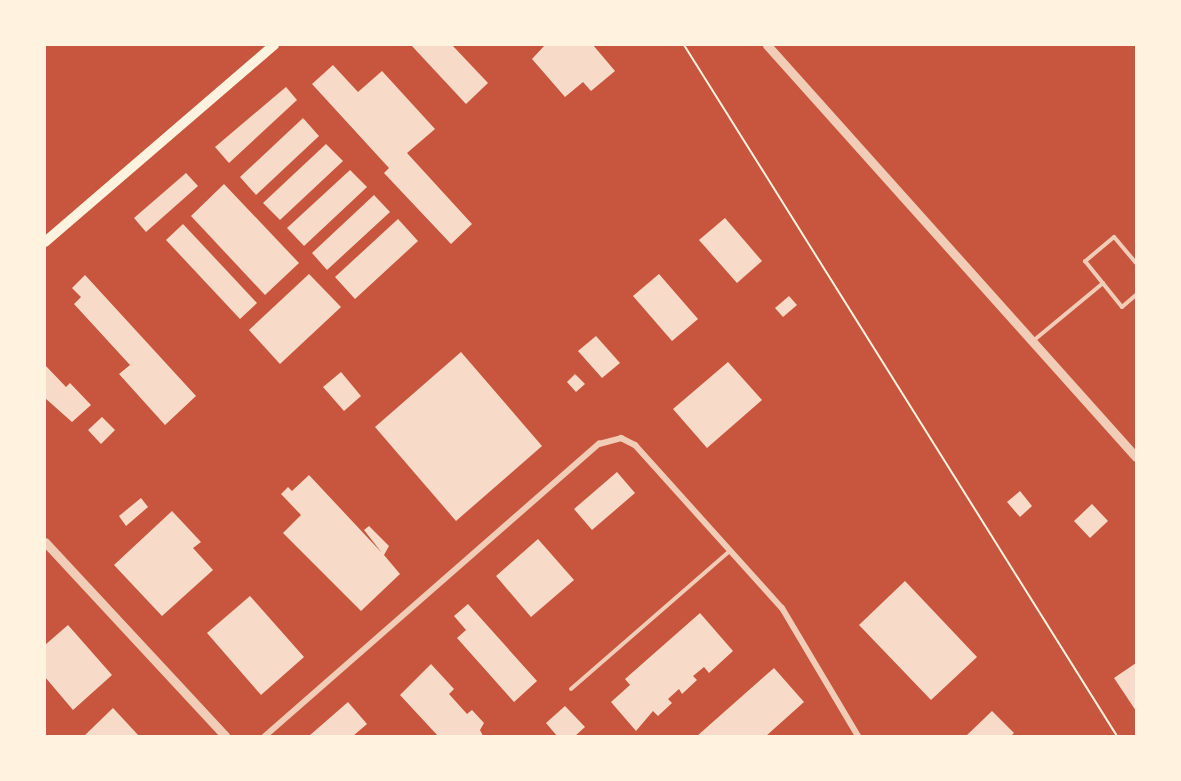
<!DOCTYPE html>
<html>
<head>
<meta charset="utf-8">
<style>
	body { margin:0 }
	#map { position:relative; width:1181px; height:781px; overflow:hidden; background:#c8553d; font-family:"Asap Condensed",sans-serif }
	div>[style] { position:absolute }
	[style*='--x'] { left:calc(var(--x)*1px); top:calc(var(--y)*1px); width:calc(var(--w)*1px); rotate:calc(var(--a)*1deg) }
	.building>* { inset:0; background:#f7dbc8 }
	.path>* { height:2px; margin:-1px; padding:0 1px; transform-origin:1px; border-radius:1px; background:#fff3e0 }
	.service>* { height:4px; margin:-2px; padding:0 2px; transform-origin:2px; border-radius:2px; background:#f1ccb7 }
	.minor>* { height:6px; margin:-3px; padding:0 3px; transform-origin:3px; border-radius:3px; background:#f1ccb7 }
	.tertiary>* { height:9px; margin:-4.5px; padding:0 4.5px; transform-origin:4.5px; border-radius:4.5px; background:#f1ccb7 }
	.secondary>* { height:10px; margin:-5px; padding:0 5px; transform-origin:5px; border-radius:5px; background:#fff3e0 }
	span { translate:-50% -50%; white-space:nowrap; text-align:center; line-height:1.15; -webkit-text-stroke:6px #fff3e0; paint-order:stroke }
	.frame { position:absolute; inset:0; border:46px solid #fff3e0; pointer-events:none }
</style>
</head>
<body>
<div id="map">
	<div class="building">
		<div style="clip-path:polygon(411px 45px,452px 45px,488px 83px,466px 104px)"></div>
		<div style="clip-path:polygon(545px 45px,593px 45px,615px 71px,591px 91px,583px 82px,565px 97px,532px 59px)"></div>
		<div style="clip-path:polygon(333px 65px,358px 92px,382px 71px,435px 129px,407px 153px,472px 224px,451px 244px,384px 173px,389px 168px,312px 84px)"></div>
		<div style="clip-path:polygon(286px 87px,297px 100px,229px 163px,215px 147px)"></div>
		<div style="clip-path:polygon(303px 118px,319px 136px,256px 195px,240px 177px)"></div>
		<div style="clip-path:polygon(326px 144px,343px 161px,280px 220px,263px 203px)"></div>
		<div style="clip-path:polygon(350px 170px,367px 187px,304px 246px,287px 228px)"></div>
		<div style="clip-path:polygon(186px 173px,198px 186px,146px 232px,134px 218px)"></div>
		<div style="clip-path:polygon(224px 184px,299px 263px,265px 295px,191px 216px)"></div>
		<div style="clip-path:polygon(374px 195px,390px 212px,327px 270px,312px 253px)"></div>
		<div style="clip-path:polygon(725px 218px,762px 261px,737px 283px,699px 240px)"></div>
		<div style="clip-path:polygon(398px 219px,418px 241px,355px 299px,335px 277px)"></div>
		<div style="clip-path:polygon(183px 224px,257px 303px,240px 319px,166px 240px)"></div>
		<div style="clip-path:polygon(309px 274px,341px 307px,280px 364px,249px 330px)"></div>
		<div style="clip-path:polygon(659px 274px,698px 319px,672px 341px,633px 296px)"></div>
		<div style="clip-path:polygon(85px 275px,196px 396px,165px 425px,119px 374px,130px 365px,74px 304px,81px 297px,72px 288px)"></div>
		<div style="clip-path:polygon(789px 296px,797px 305px,783px 317px,775px 308px)"></div>
		<div style="clip-path:polygon(596px 336px,620px 363px,602px 378px,578px 351px)"></div>
		<div style="clip-path:polygon(461px 352px,542px 446px,456px 521px,375px 427px)"></div>
		<div style="clip-path:polygon(728px 362px,762px 400px,707px 448px,673px 409px)"></div>
		<div style="clip-path:polygon(45px 365px,66px 387px,70px 383px,91px 405px,72px 422px,45px 398px)"></div>
		<div style="clip-path:polygon(341px 372px,361px 396px,344px 411px,323px 387px)"></div>
		<div style="clip-path:polygon(575px 374px,585px 384px,576px 392px,567px 382px)"></div>
		<div style="clip-path:polygon(102px 417px,115px 430px,101px 444px,88px 430px)"></div>
		<div style="clip-path:polygon(617px 472px,635px 493px,592px 530px,574px 509px)"></div>
		<div style="clip-path:polygon(309px 475px,382px 553px,364px 530px,369px 526px,389px 546px,384px 555px,400px 574px,361px 611px,283px 533px,301px 515px,281px 494px,288px 487px,292px 491px)"></div>
		<div style="clip-path:polygon(1020px 491px,1032px 506px,1020px 517px,1007px 502px)"></div>
		<div style="clip-path:polygon(141px 498px,148px 507px,126px 526px,119px 516px)"></div>
		<div style="clip-path:polygon(1092px 504px,1108px 521px,1090px 538px,1074px 521px)"></div>
		<div style="clip-path:polygon(172px 511px,201px 542px,193px 548px,213px 570px,162px 616px,114px 565px)"></div>
		<div style="clip-path:polygon(538px 539px,574px 580px,531px 617px,496px 576px)"></div>
		<div style="clip-path:polygon(905px 581px,977px 657px,931px 700px,859px 625px)"></div>
		<div style="clip-path:polygon(250px 596px,304px 657px,261px 695px,207px 633px)"></div>
		<div style="clip-path:polygon(468px 604px,537px 681px,514px 702px,457px 638px,466px 630px,454px 616px)"></div>
		<div style="clip-path:polygon(700px 613px,733px 651px,709px 673px,704px 667px,693px 676px,697px 680px,682px 694px,679px 689px,668px 699px,672px 703px,658px 716px,653px 711px,636px 731px,611px 702px,630px 685px,625px 679px)"></div>
		<div style="clip-path:polygon(68px 625px,112px 675px,73px 710px,45px 677px,45px 645px)"></div>
		<div style="clip-path:polygon(1136px 663px,1136px 711px,1114px 678px)"></div>
		<div style="clip-path:polygon(431px 664px,454px 689px,449px 694px,467px 714px,472px 710px,484px 723px,480px 730px,483px 736px,438px 736px,400px 695px)"></div>
		<div style="clip-path:polygon(774px 668px,804px 702px,766px 736px,697px 736px)"></div>
		<div style="clip-path:polygon(348px 702px,367px 724px,353px 736px,309px 736px)"></div>
		<div style="clip-path:polygon(565px 706px,585px 727px,575px 736px,557px 736px,546px 723px)"></div>
		<div style="clip-path:polygon(113px 708px,139px 736px,84px 736px)"></div>
		<div style="clip-path:polygon(992px 711px,1014px 733px,1011px 736px,966px 736px)"></div>
	</div>
	<div class="path">
		<div style="--x:684;--y:45;--w:815;--a:57.93"></div>
	</div>
	<div class="service">
		<div style="--x:1136;--y:263;--w:34;--a:-130"></div>
		<div style="--x:1114;--y:237;--w:38;--a:140"></div>
		<div style="--x:1085;--y:261;--w:59;--a:51.2"></div>
		<div style="--x:1122;--y:307;--w:18;--a:-41"></div>
		<div style="--x:1033;--y:341;--w:91;--a:-39.6"></div>
		<div style="--x:571;--y:689;--w:211;--a:-41"></div>
	</div>
	<div class="minor">
		<div style="--x:265;--y:736;--w:444;--a:-41.2"></div>
		<div style="--x:599;--y:444;--w:23;--a:-15"></div>
		<div style="--x:621;--y:438;--w:16;--a:27"></div>
		<div style="--x:635;--y:445;--w:219;--a:48"></div>
		<div style="--x:782;--y:608;--w:149;--a:59.3"></div>
	</div>
	<div class="tertiary">
		<div style="--x:767;--y:45;--w:553;--a:48.15"></div>
		<div style="--x:45;--y:542;--w:265;--a:47.1"></div>
	</div>
	<div class="secondary">
		<div style="--x:45;--y:242;--w:302;--a:-40.7"></div>
	</div>
	<div class="frame"></div>
</div>
</body>
</html>
